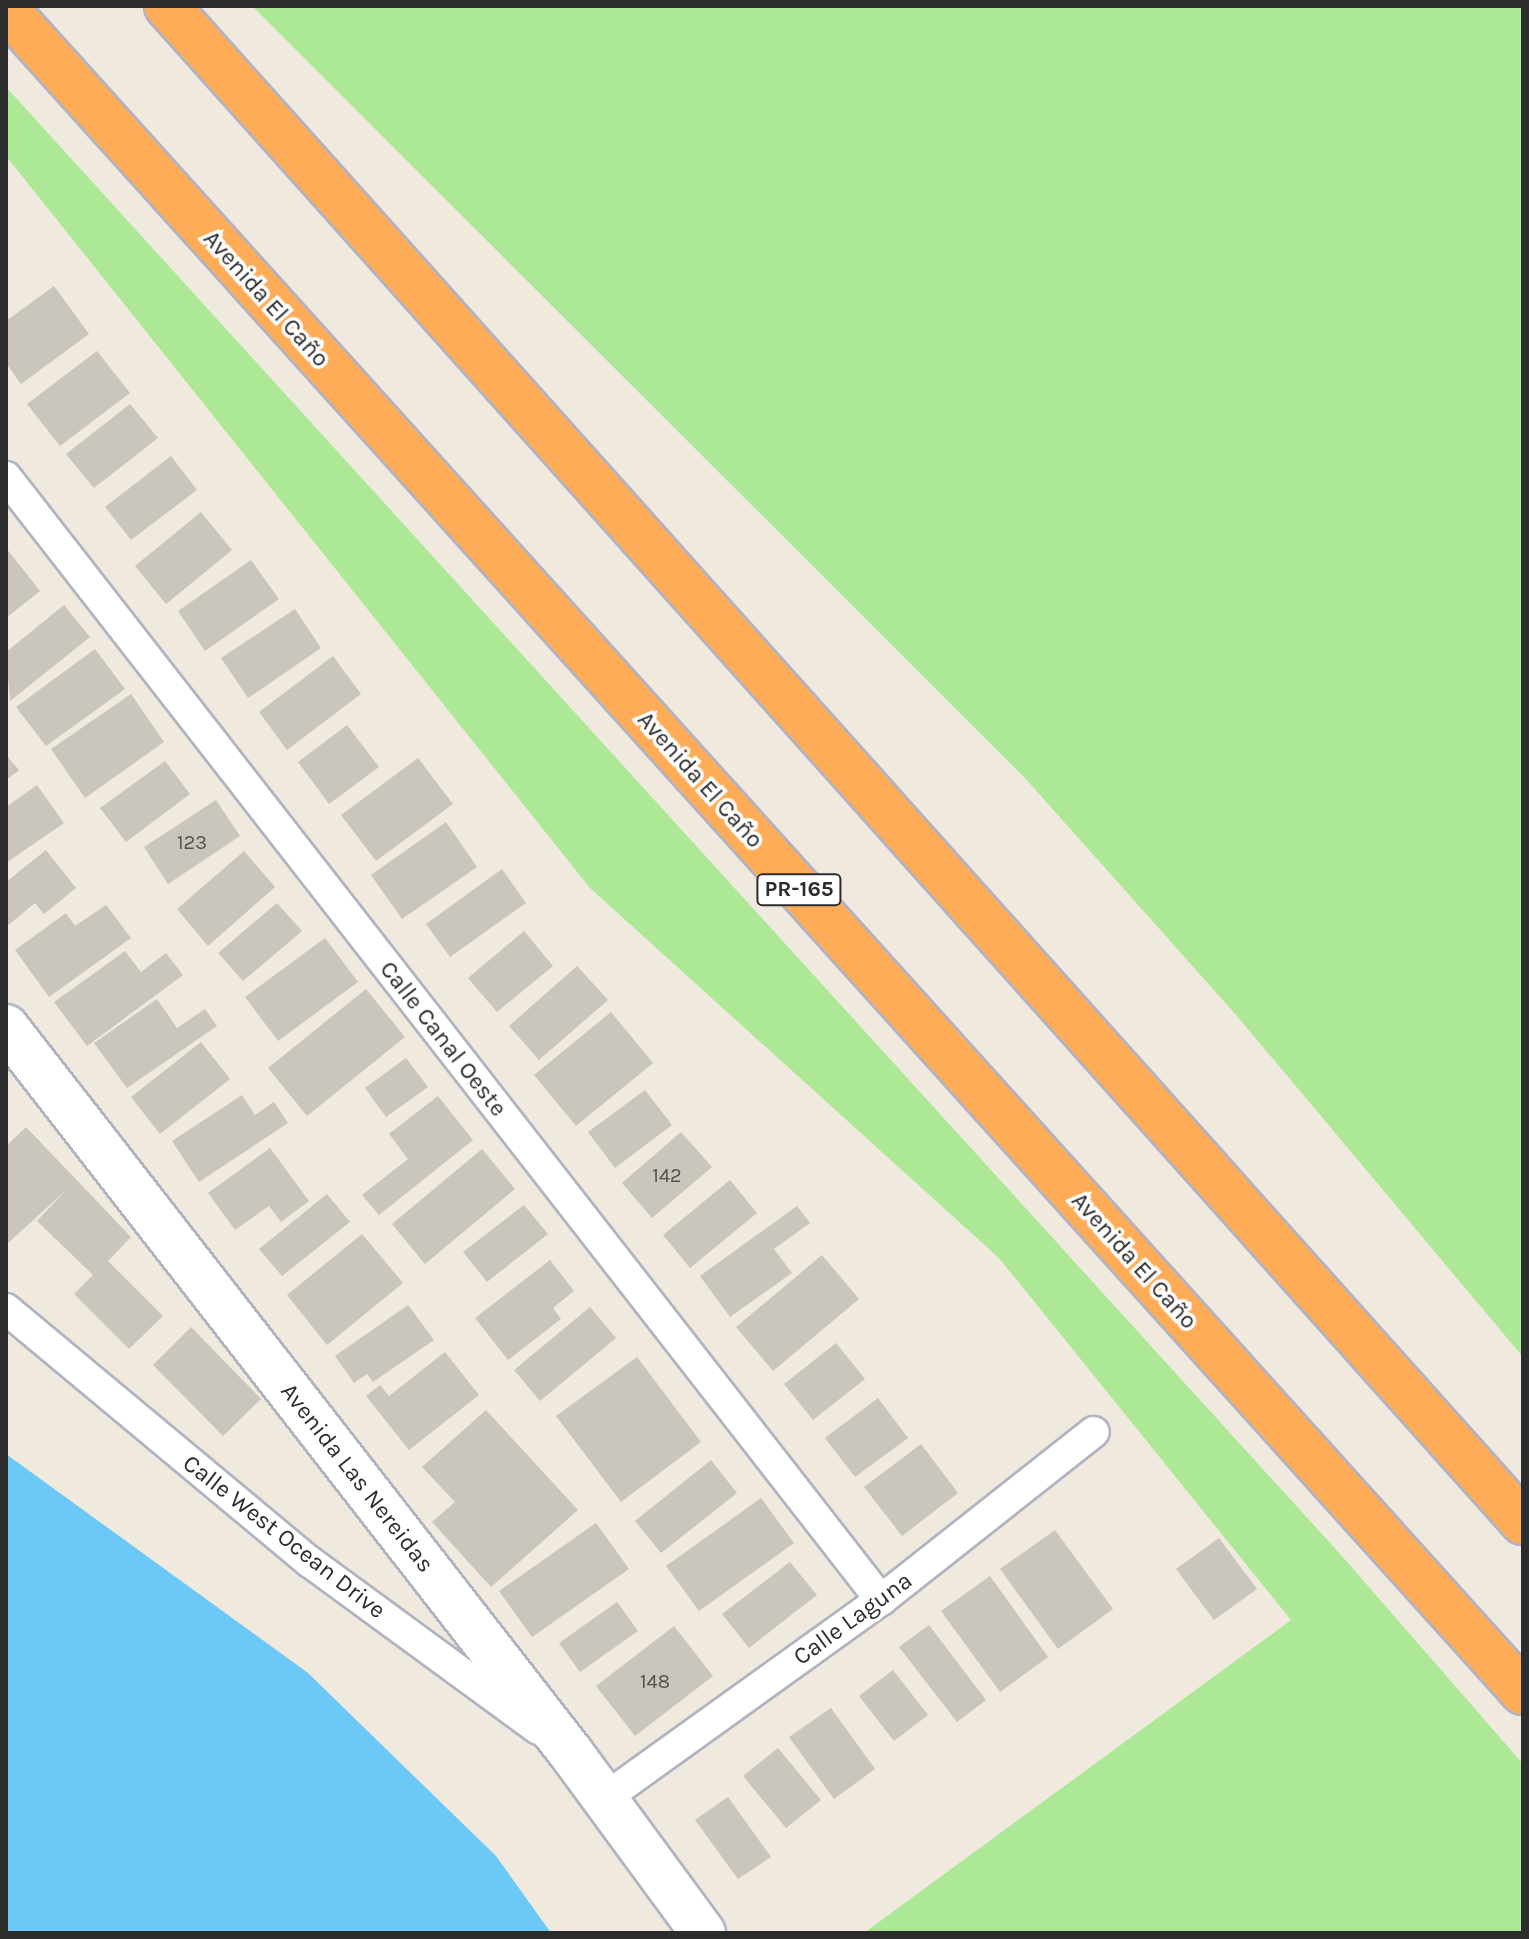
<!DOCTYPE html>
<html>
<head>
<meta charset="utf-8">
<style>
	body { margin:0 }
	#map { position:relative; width:1529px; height:1939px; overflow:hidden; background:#efe9de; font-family:Karla,sans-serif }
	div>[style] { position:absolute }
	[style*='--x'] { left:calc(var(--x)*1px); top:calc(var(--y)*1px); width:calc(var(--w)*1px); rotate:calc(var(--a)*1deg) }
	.green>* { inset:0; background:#ade897 }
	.water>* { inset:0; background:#6bc8f7 }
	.building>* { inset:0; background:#cac6bd }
	.roads { filter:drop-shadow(2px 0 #b2b3c1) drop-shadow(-2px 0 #b2b3c1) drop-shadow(0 2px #b2b3c1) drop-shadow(0 -2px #b2b3c1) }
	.street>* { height:30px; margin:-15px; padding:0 15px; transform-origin:15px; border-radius:15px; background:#fff }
	.secondary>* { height:44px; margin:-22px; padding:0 22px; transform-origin:22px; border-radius:22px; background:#fff }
	.highway>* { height:44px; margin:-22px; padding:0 22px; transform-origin:22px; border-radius:22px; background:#ffac59 }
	span { translate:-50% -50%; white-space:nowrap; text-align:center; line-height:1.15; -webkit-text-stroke:7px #fff; paint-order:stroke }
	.number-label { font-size:20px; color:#545250 }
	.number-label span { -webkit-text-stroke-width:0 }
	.shield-label span { padding:2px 6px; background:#fff; border:2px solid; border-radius:6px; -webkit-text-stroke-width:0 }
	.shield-label { font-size:22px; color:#2c2c2c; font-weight:700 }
	.street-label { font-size:24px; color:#2c2c2c }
	.frame { position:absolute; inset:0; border:8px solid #2c2c2c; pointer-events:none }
</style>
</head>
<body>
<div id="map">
	<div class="green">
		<div style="clip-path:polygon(252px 6px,1523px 6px,1523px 1357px,1237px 1016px,1024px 777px)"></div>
		<div style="clip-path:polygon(6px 87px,1341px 1555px,1523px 1764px,1523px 1933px,864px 1933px,1291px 1620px,999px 1258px,590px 888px,6px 156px)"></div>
	</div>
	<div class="water">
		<div style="clip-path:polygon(6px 1454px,308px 1673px,496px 1856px,551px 1933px,6px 1933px)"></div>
	</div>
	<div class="building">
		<div style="clip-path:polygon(54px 286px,89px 334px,21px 384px,6px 363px,6px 321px)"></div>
		<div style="clip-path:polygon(97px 351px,130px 393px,60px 446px,27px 404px)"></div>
		<div style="clip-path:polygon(130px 404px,158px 438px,94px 488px,66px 454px)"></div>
		<div style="clip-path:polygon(171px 456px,197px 490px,131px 540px,105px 507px)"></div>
		<div style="clip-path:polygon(201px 512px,232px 550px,166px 604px,135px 566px)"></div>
		<div style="clip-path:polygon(6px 548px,40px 591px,6px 618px)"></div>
		<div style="clip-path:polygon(251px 560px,279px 599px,205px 651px,178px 611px)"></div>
		<div style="clip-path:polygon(64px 605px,90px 637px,10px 701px,6px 652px)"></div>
		<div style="clip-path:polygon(295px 609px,321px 648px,248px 698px,221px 658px)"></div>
		<div style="clip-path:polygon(95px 649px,125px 689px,46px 746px,16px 707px)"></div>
		<div style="clip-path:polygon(333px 656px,361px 694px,287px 750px,259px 712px)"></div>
		<div style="clip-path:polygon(131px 694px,164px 742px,85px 798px,51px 749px)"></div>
		<div style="clip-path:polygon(347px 725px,379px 767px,329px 804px,298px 762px)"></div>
		<div style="clip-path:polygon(6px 755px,19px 770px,6px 780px)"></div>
		<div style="clip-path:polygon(418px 758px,453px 804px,376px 861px,341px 815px)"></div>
		<div style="clip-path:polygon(165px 761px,190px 794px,126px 842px,100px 808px)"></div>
		<div style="clip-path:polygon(37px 785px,64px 823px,6px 863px,6px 807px)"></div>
		<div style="clip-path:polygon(216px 800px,240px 836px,168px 884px,144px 847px)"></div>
		<div style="clip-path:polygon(446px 822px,477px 867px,402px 919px,371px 875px)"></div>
		<div style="clip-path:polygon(46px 850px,76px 888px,44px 914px,35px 903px,6px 927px,6px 882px)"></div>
		<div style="clip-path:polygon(244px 851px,275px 887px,208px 946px,177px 909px)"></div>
		<div style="clip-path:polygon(502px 869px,526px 903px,450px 957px,426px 924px)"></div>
		<div style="clip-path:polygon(277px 903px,302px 931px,243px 981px,218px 953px)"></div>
		<div style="clip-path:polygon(106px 905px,131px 938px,49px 997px,15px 950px,66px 913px,75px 926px)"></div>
		<div style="clip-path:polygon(524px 931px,553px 966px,497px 1012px,468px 978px)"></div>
		<div style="clip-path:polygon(325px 938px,358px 982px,278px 1041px,245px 997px)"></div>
		<div style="clip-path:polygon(125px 951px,141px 972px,166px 953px,183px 975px,87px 1046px,54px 1002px)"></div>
		<div style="clip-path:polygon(577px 966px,608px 1000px,539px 1060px,509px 1026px)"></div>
		<div style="clip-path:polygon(366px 989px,405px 1037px,307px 1116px,268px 1068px)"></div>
		<div style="clip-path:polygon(157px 999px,177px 1028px,205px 1009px,217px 1026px,127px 1088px,94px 1043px)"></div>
		<div style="clip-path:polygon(611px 1012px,653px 1063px,576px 1126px,534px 1075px)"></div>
		<div style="clip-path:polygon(201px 1042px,230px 1079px,160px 1134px,131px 1097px)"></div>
		<div style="clip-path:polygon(406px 1058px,428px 1087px,386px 1117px,365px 1088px)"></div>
		<div style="clip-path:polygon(645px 1090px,672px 1125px,615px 1168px,588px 1132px)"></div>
		<div style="clip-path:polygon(242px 1095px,255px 1115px,274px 1102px,288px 1123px,199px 1182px,172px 1141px)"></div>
		<div style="clip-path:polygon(438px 1096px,473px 1140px,379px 1215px,362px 1195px,408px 1159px,389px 1134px)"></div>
		<div style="clip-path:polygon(26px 1127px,131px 1237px,108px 1261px,163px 1316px,129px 1349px,74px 1294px,93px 1275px,37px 1221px,66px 1190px,6px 1245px,6px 1146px)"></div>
		<div style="clip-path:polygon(681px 1132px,712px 1167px,652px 1218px,622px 1183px)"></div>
		<div style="clip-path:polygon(270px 1148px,309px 1201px,281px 1222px,269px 1206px,235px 1230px,208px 1193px)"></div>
		<div style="clip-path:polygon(482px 1149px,515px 1189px,425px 1264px,392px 1224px)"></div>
		<div style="clip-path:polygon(730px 1180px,757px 1213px,690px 1268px,663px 1235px)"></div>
		<div style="clip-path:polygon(327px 1194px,350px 1222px,282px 1276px,259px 1249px)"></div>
		<div style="clip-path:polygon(524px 1205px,548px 1234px,487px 1282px,463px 1252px)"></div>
		<div style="clip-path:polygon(797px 1206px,810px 1223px,774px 1249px,792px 1273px,730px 1317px,700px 1276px)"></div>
		<div style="clip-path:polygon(362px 1234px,403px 1283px,327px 1345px,287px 1295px)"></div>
		<div style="clip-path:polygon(822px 1255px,859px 1299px,773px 1371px,736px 1327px)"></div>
		<div style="clip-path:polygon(550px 1260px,574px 1291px,553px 1308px,561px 1319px,508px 1360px,475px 1318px)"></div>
		<div style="clip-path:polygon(408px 1305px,434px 1340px,373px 1382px,367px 1374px,354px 1383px,335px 1356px)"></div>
		<div style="clip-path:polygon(590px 1307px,616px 1338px,540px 1401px,514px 1370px)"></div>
		<div style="clip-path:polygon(191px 1327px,261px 1399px,223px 1436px,153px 1365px)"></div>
		<div style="clip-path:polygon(836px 1343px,865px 1379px,813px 1420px,784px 1384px)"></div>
		<div style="clip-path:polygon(445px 1352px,479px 1395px,409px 1450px,366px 1396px,380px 1385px,389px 1396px)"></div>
		<div style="clip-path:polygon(637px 1357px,701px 1442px,621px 1502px,556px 1416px)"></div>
		<div style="clip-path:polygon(878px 1398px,908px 1438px,855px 1477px,825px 1438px)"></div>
		<div style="clip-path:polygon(486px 1410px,578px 1510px,491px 1587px,432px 1522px,455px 1502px,422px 1467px)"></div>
		<div style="clip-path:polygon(921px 1444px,958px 1493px,902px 1536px,864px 1487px)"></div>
		<div style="clip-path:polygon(711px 1460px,737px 1493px,661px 1553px,635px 1521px)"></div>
		<div style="clip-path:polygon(761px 1498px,794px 1543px,699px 1611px,666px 1566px)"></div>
		<div style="clip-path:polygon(596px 1523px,629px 1569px,532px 1637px,499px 1591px)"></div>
		<div style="clip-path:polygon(1055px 1530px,1113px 1609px,1058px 1649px,1000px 1569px)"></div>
		<div style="clip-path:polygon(1219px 1538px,1257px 1589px,1214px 1620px,1176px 1569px)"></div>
		<div style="clip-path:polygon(790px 1562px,817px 1595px,749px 1648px,722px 1614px)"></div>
		<div style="clip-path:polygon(990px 1576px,1048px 1657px,1000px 1692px,941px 1611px)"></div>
		<div style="clip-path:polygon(617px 1602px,638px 1631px,580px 1672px,559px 1643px)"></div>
		<div style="clip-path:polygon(929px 1625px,986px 1700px,957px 1722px,899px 1647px)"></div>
		<div style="clip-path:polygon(674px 1626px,713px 1676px,635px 1736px,596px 1686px)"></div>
		<div style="clip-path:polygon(893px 1670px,928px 1715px,894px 1741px,859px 1696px)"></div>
		<div style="clip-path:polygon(831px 1708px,875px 1769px,834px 1799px,789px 1737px)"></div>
		<div style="clip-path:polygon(778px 1748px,821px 1800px,786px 1828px,743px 1776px)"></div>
		<div style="clip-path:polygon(728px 1797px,771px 1857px,738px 1879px,695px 1820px)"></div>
	</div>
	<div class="roads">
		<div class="street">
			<div style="--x:6;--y:477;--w:1424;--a:52.08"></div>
			<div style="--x:6;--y:1309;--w:396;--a:39.8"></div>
			<div style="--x:310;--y:1562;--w:283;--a:36.2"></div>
			<div style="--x:605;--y:1798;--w:340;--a:-35.7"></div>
			<div style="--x:881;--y:1600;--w:271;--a:-38.3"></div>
		</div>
		<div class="secondary">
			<div style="--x:6;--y:1027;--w:920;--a:52.11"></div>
			<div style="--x:571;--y:1753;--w:223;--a:53.7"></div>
		</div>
		<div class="highway">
			<div style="--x:167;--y:6;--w:2034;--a:48.19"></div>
			<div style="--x:6;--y:9;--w:2266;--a:47.97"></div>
		</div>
	</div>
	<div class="number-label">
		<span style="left:192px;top:842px">123</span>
		<span style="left:667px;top:1175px">142</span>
		<span style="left:655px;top:1681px">148</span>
	</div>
	<div class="shield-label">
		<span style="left:799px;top:890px">PR-165</span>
	</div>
	<div class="street-label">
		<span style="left:266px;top:299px;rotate:48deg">Avenida El Caño</span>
		<span style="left:700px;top:780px;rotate:48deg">Avenida El Caño</span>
		<span style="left:443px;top:1039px;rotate:52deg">Calle Canal Oeste</span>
		<span style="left:1134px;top:1261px;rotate:48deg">Avenida El Caño</span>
		<span style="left:357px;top:1478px;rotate:52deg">Avenida Las Nereidas</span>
		<span style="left:284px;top:1537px;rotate:38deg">Calle West Ocean Drive</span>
		<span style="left:853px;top:1619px;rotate:-36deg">Calle Laguna</span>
	</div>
	<div class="frame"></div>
</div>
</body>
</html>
